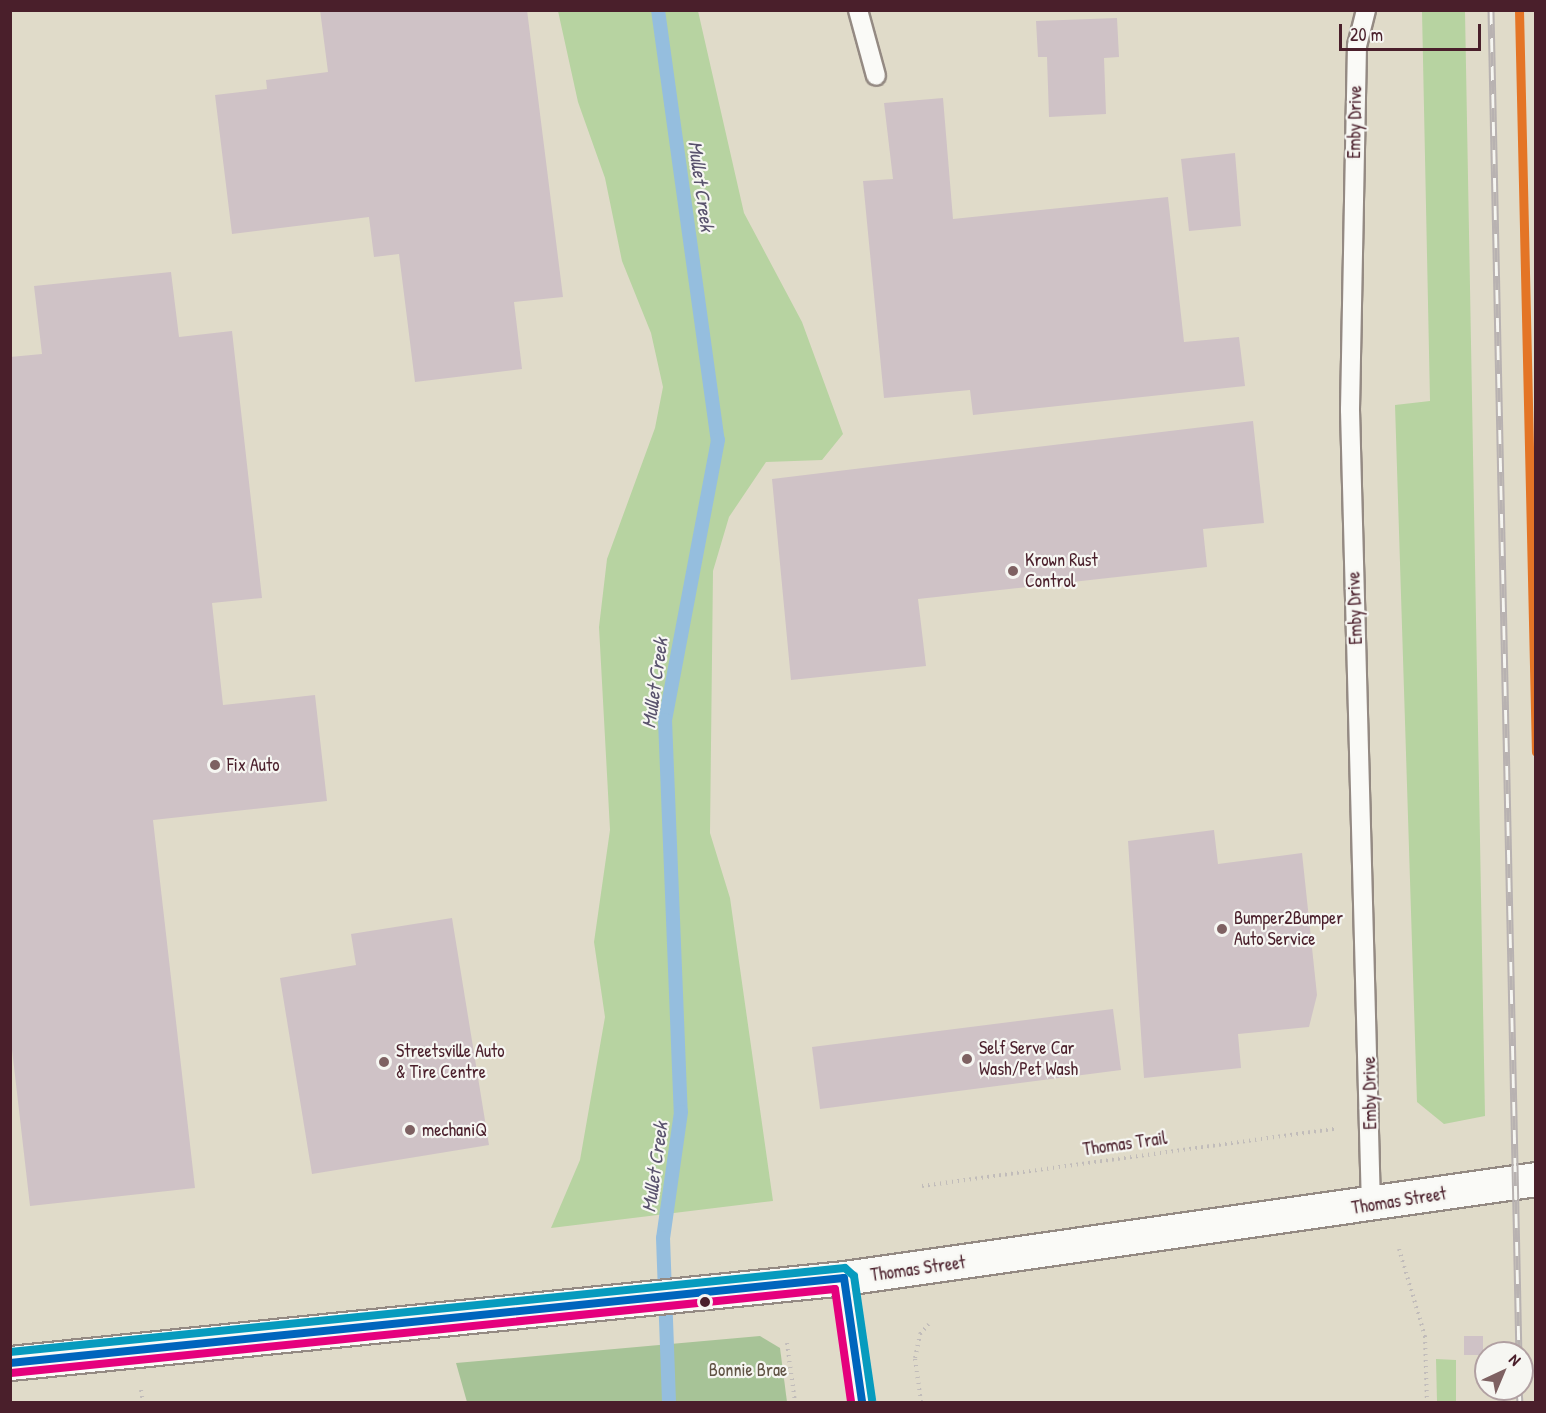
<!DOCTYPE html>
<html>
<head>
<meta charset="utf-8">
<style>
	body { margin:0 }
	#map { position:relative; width:1546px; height:1413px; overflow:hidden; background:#e0dbc9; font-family:"Patrick Hand",sans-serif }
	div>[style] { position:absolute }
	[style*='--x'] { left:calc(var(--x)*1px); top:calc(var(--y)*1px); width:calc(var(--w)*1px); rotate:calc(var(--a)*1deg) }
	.green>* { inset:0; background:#b7d3a1 }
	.forest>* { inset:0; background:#a7c397 }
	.stream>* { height:14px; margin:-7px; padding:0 7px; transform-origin:7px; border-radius:7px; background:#95bede }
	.building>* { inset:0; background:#cfc2c6 }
	.path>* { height:4px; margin-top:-2px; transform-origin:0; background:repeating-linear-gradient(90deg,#c1bcba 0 1.5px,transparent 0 6px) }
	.roads { filter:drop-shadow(2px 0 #948a83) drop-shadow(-2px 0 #948a83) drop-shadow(0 2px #948a83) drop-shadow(0 -2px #948a83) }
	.lane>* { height:18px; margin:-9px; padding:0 9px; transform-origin:9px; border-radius:9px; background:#fafaf7 }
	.secondary>* { height:33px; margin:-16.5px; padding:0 16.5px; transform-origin:16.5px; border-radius:16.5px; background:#fafaf7 }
	.rail>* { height:7px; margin-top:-3.5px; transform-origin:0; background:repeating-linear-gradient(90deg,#f6f6f2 0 14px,#b8b2b1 0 28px); box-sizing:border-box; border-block:2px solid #b8b2b1 }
	.bus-1>* { height:8px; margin:-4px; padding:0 4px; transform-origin:4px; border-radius:4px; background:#0065bd }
	.bus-2>* { height:8px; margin:-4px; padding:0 4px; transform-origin:4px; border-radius:4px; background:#e5007d }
	.bus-3>* { height:8px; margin:-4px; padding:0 4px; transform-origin:4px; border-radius:4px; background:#079bbe }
	.rail-1>* { height:9px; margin:-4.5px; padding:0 4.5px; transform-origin:4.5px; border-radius:4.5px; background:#e47526 }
	.dots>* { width:16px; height:16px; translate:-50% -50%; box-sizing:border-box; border:3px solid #f6f6f2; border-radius:50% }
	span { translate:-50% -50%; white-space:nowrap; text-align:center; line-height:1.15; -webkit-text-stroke:4.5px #f6f6f2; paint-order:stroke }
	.street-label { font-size:18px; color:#4a1f2b }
	.poi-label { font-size:18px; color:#4a1f2b }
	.left { translate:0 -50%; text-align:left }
	.park-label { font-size:18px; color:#605344 }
	.water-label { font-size:20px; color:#59526d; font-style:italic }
	.frame { position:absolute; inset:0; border:12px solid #4a1f2b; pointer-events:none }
	.north { position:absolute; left:1474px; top:1341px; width:60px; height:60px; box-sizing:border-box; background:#f6f6f2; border:2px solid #b1a0a2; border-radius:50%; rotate:44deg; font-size:16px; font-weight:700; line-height:24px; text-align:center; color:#4a1f2b }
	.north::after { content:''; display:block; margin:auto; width:21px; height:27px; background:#7e6162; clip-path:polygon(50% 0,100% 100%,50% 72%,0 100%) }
	.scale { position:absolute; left:1339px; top:24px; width:142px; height:27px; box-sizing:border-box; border:3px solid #4a1f2b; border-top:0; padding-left:8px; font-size:18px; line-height:21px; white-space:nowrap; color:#4a1f2b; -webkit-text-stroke:4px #f6f6f2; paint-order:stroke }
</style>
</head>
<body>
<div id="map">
	<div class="green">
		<div style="clip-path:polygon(558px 11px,698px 11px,744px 213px,802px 322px,843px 434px,822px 460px,766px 462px,729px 517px,713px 571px,710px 833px,730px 898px,773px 1201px,551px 1228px,580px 1160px,605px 1017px,594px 942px,610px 830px,599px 627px,607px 559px,655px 428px,663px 387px,651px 333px,622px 261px,605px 178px,578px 102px)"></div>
		<div style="clip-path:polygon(1422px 11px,1465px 11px,1485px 1116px,1444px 1124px,1417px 1102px,1395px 405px,1430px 401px)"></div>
		<div style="clip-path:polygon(1436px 1359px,1456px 1360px,1456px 1402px,1437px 1402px)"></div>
	</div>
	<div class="forest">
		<div style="clip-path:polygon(760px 1336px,780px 1348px,787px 1402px,467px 1402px,456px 1363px)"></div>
	</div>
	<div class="stream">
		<div style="--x:658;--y:10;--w:434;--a:82.1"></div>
		<div style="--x:718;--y:440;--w:285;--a:100.7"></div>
		<div style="--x:665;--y:720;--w:392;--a:87.7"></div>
		<div style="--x:681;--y:1112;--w:127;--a:98.1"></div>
		<div style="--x:663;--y:1238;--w:164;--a:87.9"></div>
	</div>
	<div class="building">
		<div style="clip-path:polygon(320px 10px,527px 10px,563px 297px,514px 302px,522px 369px,415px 382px,399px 254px,374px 257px,369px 217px,232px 234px,215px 95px,267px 89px,266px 80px,328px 72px)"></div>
		<div style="clip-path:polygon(1117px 18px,1119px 57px,1104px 58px,1106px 114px,1049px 117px,1047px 57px,1038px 57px,1036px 21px)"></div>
		<div style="clip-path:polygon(943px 98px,953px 219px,1168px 197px,1184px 342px,1239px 337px,1245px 386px,973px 415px,970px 390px,884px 398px,863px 181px,893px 179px,884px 103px)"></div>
		<div style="clip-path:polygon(1235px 153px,1241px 226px,1189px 231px,1181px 159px)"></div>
		<div style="clip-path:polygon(171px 272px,179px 337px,232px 331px,262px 598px,212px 603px,223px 705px,315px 695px,327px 801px,153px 820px,195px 1188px,30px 1206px,10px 1032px,10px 357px,42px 354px,34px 286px)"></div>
		<div style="clip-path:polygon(1253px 421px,1264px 523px,1203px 529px,1207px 567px,918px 599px,926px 666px,791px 680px,772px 479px)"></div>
		<div style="clip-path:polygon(1214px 830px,1218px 864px,1302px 853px,1317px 995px,1309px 1027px,1238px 1034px,1241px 1068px,1144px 1078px,1128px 841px)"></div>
		<div style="clip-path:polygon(452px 918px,489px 1145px,312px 1174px,280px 978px,356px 965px,351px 934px)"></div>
		<div style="clip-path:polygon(1113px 1009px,1121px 1070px,820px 1109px,812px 1047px)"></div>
		<div style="clip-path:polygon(1464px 1336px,1483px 1336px,1483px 1355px,1464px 1355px)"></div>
	</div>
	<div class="path">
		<div style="--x:922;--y:1186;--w:417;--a:-7.9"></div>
		<div style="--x:1399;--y:1249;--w:91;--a:73.4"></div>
		<div style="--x:1425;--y:1336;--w:66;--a:88.3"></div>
		<div style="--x:787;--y:1343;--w:60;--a:82.3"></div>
		<div style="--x:141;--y:1390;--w:12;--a:81"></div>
		<div style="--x:921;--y:1402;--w:44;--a:-97.8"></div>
		<div style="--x:915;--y:1358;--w:25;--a:-78"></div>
		<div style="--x:920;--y:1334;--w:13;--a:-48"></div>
	</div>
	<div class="roads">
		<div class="lane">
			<div style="--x:858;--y:10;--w:68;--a:74.7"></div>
			<div style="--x:1366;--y:10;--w:36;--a:104"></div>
			<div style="--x:1357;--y:45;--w:365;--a:91.1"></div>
			<div style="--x:1350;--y:410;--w:796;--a:88.49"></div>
			<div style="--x:844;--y:1278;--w:125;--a:81.7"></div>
		</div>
		<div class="secondary">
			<div style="--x:10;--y:1363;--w:838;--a:-5.82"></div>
			<div style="--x:844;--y:1278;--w:699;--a:-8.14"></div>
		</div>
	</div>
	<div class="rail">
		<div style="--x:1491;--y:10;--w:1343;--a:88.81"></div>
		<div style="--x:1519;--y:1389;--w:13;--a:86"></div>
	</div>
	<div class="bus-1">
		<div style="--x:10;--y:1363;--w:838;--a:-5.82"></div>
		<div style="--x:844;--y:1278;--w:125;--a:81.7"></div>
	</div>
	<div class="bus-2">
		<div style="--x:11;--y:1373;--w:828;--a:-5.82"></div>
		<div style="--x:835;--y:1289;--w:114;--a:81.9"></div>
	</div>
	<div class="bus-3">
		<div style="--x:10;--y:1352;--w:839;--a:-5.74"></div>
		<div style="--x:845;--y:1268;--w:12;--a:42"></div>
		<div style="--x:854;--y:1276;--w:125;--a:81.7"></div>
	</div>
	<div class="rail-1">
		<div style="--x:1519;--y:10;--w:742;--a:88.69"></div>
	</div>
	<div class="dots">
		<div style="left:1013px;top:571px;background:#7e6162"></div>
		<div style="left:215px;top:765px;background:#7e6162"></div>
		<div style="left:1222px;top:929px;background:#7e6162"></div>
		<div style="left:967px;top:1059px;background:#7e6162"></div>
		<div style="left:384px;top:1062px;background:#7e6162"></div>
		<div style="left:410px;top:1130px;background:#7e6162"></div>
		<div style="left:705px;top:1302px;background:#4a1f2b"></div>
	</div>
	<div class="street-label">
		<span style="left:1355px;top:122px;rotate:-89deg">Emby Drive</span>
		<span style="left:1355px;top:608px;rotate:-92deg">Emby Drive</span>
		<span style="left:1370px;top:1093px;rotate:-91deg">Emby Drive</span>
		<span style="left:1125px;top:1144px;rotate:-8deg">Thomas Trail</span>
		<span style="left:1399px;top:1201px;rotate:-9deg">Thomas Street</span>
		<span style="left:918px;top:1269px;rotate:-8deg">Thomas Street</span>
	</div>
	<div class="poi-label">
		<span class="left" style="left:1025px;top:571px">Krown Rust<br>Control</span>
		<span class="left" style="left:227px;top:765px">Fix Auto</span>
		<span class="left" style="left:1234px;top:929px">Bumper2Bumper<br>Auto Service</span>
		<span class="left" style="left:979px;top:1059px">Self Serve Car<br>Wash/Pet Wash</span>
		<span class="left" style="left:396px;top:1062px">Streetsville Auto<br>&amp; Tire Centre</span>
		<span class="left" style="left:422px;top:1130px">mechaniQ</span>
	</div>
	<div class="park-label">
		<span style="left:748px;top:1370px">Bonnie Brae</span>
	</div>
	<div class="water-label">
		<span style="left:702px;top:186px;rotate:82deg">Mullet Creek</span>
		<span style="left:654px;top:683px;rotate:-82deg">Mullet Creek</span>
		<span style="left:654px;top:1167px;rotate:-82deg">Mullet Creek</span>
	</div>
	<div class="frame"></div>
	<div class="north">N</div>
	<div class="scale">20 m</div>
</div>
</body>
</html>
